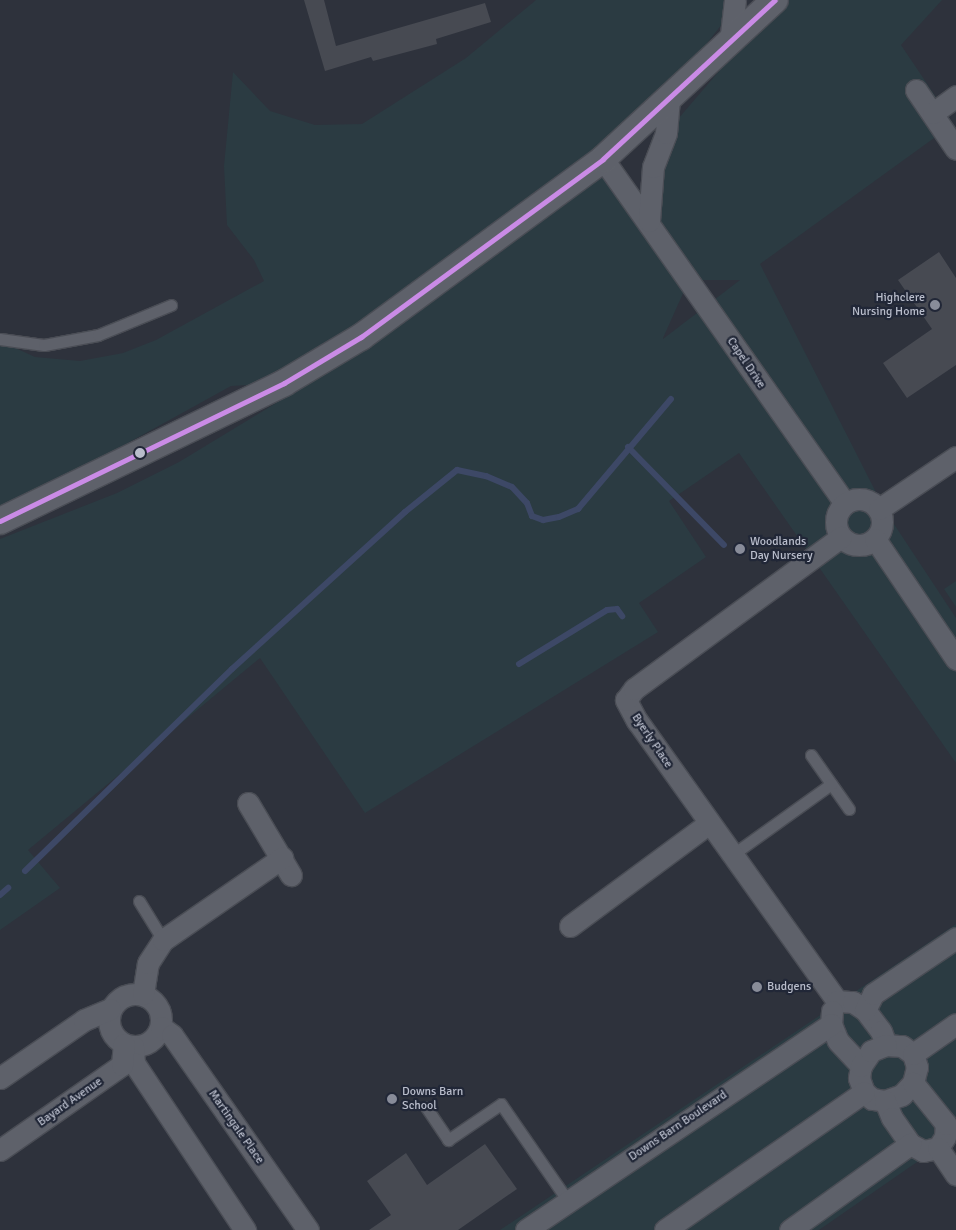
<!DOCTYPE html>
<html>
<head>
<meta charset="utf-8">
<style>
	body { margin:0 }
	#map { position:relative; width:956px; height:1230px; overflow:hidden; background:#2e323c; font-family:Signika,sans-serif }
	div>[style] { position:absolute }
	[style*='--x'] { left:calc(var(--x)*1px); top:calc(var(--y)*1px); width:calc(var(--w)*1px); rotate:calc(var(--a)*1deg) }
	.green>* { inset:0; background:#2b3b42 }
	.stream>* { height:6px; margin:-3px; padding:0 3px; transform-origin:3px; border-radius:3px; background:#3d4866 }
	.building>* { inset:0; background:#474a52 }
	.roads { filter:drop-shadow(1px 0 #4a4d55) drop-shadow(-1px 0 #4a4d55) drop-shadow(0 1px #4a4d55) drop-shadow(0 -1px #4a4d55) }
	.service>* { height:11px; margin:-5.5px; padding:0 5.5px; transform-origin:5.5px; border-radius:5.5px; background:#5e616a }
	.minor>* { height:21px; margin:-10.5px; padding:0 10.5px; transform-origin:10.5px; border-radius:10.5px; background:#5e616a }
	.minor>.ring { margin:-10.5px; padding:0; box-sizing:content-box; background:none; border:21px solid #5e616a; border-radius:50% }
	.tertiary>* { height:26px; margin:-13px; padding:0 13px; transform-origin:13px; border-radius:13px; background:#5e616a }
	.bus-1>* { height:5px; margin:-2.5px; padding:0 2.5px; transform-origin:2.5px; border-radius:2.5px; background:#ca8be6 }
	.dots>* { width:14px; height:14px; translate:-50% -50%; box-sizing:border-box; border:2px solid #212737; border-radius:50% }
	span { translate:-50% -50%; white-space:nowrap; text-align:center; line-height:1.15; -webkit-text-stroke:4.5px #212737; paint-order:stroke }
	.poi-label { font-size:12px; color:#b9bdcb }
	.right { translate:-100% -50%; text-align:right }
	.left { translate:0 -50%; text-align:left }
	.street-label { font-size:12px; color:#b9bdcb }
</style>
</head>
<body>
<div id="map">
	<div class="green">
		<div style="clip-path:polygon(evenodd,536px 0,735px 0,733px 10px,686px 70px,603px 159px,649px 220px,666px 133px,780px 0,942px 0,901px 45px,938px 100px,941px 133px,760px 264px,886px 512px,956px 618px,956px 763px,739px 453px,669px 501px,706px 557px,639px 603px,658px 632px,365px 813px,260px 658px,28px 850px,60px 888px,0 930px,0 539px,117px 493px,179px 462px,291px 394px,284px 383px,231px 386px,77px 471px,0 507px,0 341px,35px 357px,80px 361px,123px 353px,156px 340px,264px 281px,254px 260px,227px 225px,224px 166px,233px 72px,270px 111px,315px 125px,362px 124px,466px 58px,536px 0,689px 280px,740px 280px,663px 339px,663px 338px,689px 280px)"></div>
		<div style="clip-path:polygon(956px 581px,956px 607px,944px 589px)"></div>
		<div style="clip-path:polygon(956px 924px,956px 1135px,819px 1230px,500px 1230px)"></div>
	</div>
	<div class="stream">
		<div style="--x:628;--y:447;--w:137;--a:45.6"></div>
		<div style="--x:519;--y:664;--w:103;--a:-31.5"></div>
		<div style="--x:607;--y:610;--w:10;--a:-6"></div>
		<div style="--x:617;--y:609;--w:9;--a:54"></div>
		<div style="--x:25;--y:871;--w:289;--a:-44.3"></div>
		<div style="--x:232;--y:669;--w:234;--a:-42.2"></div>
		<div style="--x:405;--y:512;--w:67;--a:-38.9"></div>
		<div style="--x:457;--y:470;--w:30;--a:12"></div>
		<div style="--x:486;--y:476;--w:28;--a:23"></div>
		<div style="--x:512;--y:487;--w:22;--a:47"></div>
		<div style="--x:527;--y:503;--w:14;--a:69"></div>
		<div style="--x:532;--y:516;--w:12;--a:20"></div>
		<div style="--x:543;--y:520;--w:16;--a:-11"></div>
		<div style="--x:559;--y:517;--w:21;--a:-23"></div>
		<div style="--x:578;--y:509;--w:144;--a:-49.8"></div>
		<div style="--x:0;--y:895;--w:11;--a:-41"></div>
	</div>
	<div class="building">
		<div style="clip-path:polygon(304px 0,324px 0,336px 46px,485px 3px,491px 22px,436px 39px,437px 44px,373px 61px,371px 57px,325px 71px)"></div>
		<div style="clip-path:polygon(939px 252px,956px 278px,956px 365px,907px 398px,883px 363px,932px 329px,898px 280px)"></div>
		<div style="clip-path:polygon(485px 1144px,517px 1189px,458px 1230px,369px 1230px,391px 1215px,367px 1181px,406px 1153px,427px 1185px)"></div>
	</div>
	<div class="roads">
		<div class="service">
			<div style="--x:0;--y:339;--w:44;--a:7.8"></div>
			<div style="--x:44;--y:345;--w:55;--a:-10.5"></div>
			<div style="--x:98;--y:335;--w:79;--a:-22.3"></div>
			<div style="--x:811;--y:755;--w:66;--a:54.9"></div>
			<div style="--x:732;--y:855;--w:122;--a:-35.6"></div>
			<div style="--x:139;--y:901;--w:46;--a:58.4"></div>
			<div style="--x:426;--y:1107;--w:40;--a:56"></div>
			<div style="--x:448;--y:1140;--w:64;--a:-34.2"></div>
			<div style="--x:501;--y:1104;--w:118;--a:55.4"></div>
		</div>
		<div class="minor">
			<div style="--x:730;--y:43;--w:43;--a:-83.4"></div>
			<div style="--x:916;--y:90;--w:71;--a:55.9"></div>
			<div style="--x:933;--y:113;--w:29;--a:-36"></div>
			<div style="--x:603;--y:159;--w:421;--a:54.9"></div>
			<div style="--x:649;--y:221;--w:54;--a:-85.8"></div>
			<div style="--x:653;--y:167;--w:36;--a:-69"></div>
			<div style="--x:666;--y:133;--w:34;--a:-85"></div>
			<div class="ring" style="left:836px;top:499px;width:25px;height:25px"></div>
			<div style="--x:879;--y:509;--w:93;--a:-34"></div>
			<div style="--x:875;--y:539;--w:145;--a:56"></div>
			<div style="--x:248;--y:803;--w:84;--a:59.2"></div>
			<div style="--x:570;--y:926;--w:173;--a:-36.5"></div>
			<div class="ring" style="left:109px;top:994px;width:31px;height:31px"></div>
			<div style="--x:143;--y:994;--w:31;--a:-81"></div>
			<div style="--x:148;--y:963;--w:27;--a:-57"></div>
			<div style="--x:163;--y:940;--w:145;--a:-34.6"></div>
			<div style="--x:837;--y:1001;--w:344;--a:-125.5"></div>
			<div style="--x:637;--y:721;--w:24;--a:-118"></div>
			<div style="--x:626;--y:700;--w:14;--a:-54"></div>
			<div style="--x:634;--y:689;--w:257;--a:-36.3"></div>
			<div style="--x:837;--y:1001;--w:16;--a:4"></div>
			<div style="--x:853;--y:1002;--w:14;--a:34"></div>
			<div style="--x:865;--y:1010;--w:26;--a:53"></div>
			<div style="--x:881;--y:1031;--w:15;--a:70"></div>
			<div style="--x:865;--y:1010;--w:18;--a:-63"></div>
			<div style="--x:873;--y:994;--w:100;--a:-34"></div>
			<div style="--x:832;--y:1011;--w:13;--a:94"></div>
			<div style="--x:831;--y:1024;--w:18;--a:68"></div>
			<div style="--x:838;--y:1041;--w:34;--a:47"></div>
			<div style="--x:161;--y:1027;--w:14;--a:36"></div>
			<div style="--x:172;--y:1035;--w:238;--a:55.1"></div>
			<div style="--x:886;--y:1045;--w:16;--a:4"></div>
			<div style="--x:902;--y:1046;--w:14;--a:36"></div>
			<div style="--x:913;--y:1054;--w:14;--a:73"></div>
			<div style="--x:917;--y:1067;--w:16;--a:104"></div>
			<div style="--x:913;--y:1083;--w:16;--a:133"></div>
			<div style="--x:902;--y:1095;--w:18;--a:161"></div>
			<div style="--x:885;--y:1101;--w:13;--a:-171"></div>
			<div style="--x:872;--y:1099;--w:11;--a:-139"></div>
			<div style="--x:864;--y:1092;--w:15;--a:-110"></div>
			<div style="--x:859;--y:1078;--w:12;--a:-81"></div>
			<div style="--x:861;--y:1066;--w:18;--a:-56"></div>
			<div style="--x:871;--y:1051;--w:16;--a:-22"></div>
			<div style="--x:133;--y:1046;--w:17;--a:87"></div>
			<div style="--x:134;--y:1063;--w:201;--a:56.4"></div>
			<div style="--x:913;--y:1054;--w:52;--a:-34.9"></div>
			<div style="--x:0;--y:1078;--w:102;--a:-34.6"></div>
			<div style="--x:84;--y:1020;--w:28;--a:-23"></div>
			<div style="--x:885;--y:1101;--w:18;--a:68"></div>
			<div style="--x:892;--y:1118;--w:32;--a:55"></div>
			<div style="--x:910;--y:1144;--w:15;--a:28"></div>
			<div style="--x:923;--y:1151;--w:15;--a:-11"></div>
			<div style="--x:938;--y:1148;--w:13;--a:-58"></div>
			<div style="--x:945;--y:1137;--w:13;--a:-86"></div>
			<div style="--x:946;--y:1124;--w:53;--a:-128.8"></div>
			<div style="--x:938;--y:1148;--w:32;--a:56"></div>
			<div style="--x:0;--y:1150;--w:149;--a:-34.9"></div>
			<div style="--x:122;--y:1065;--w:21;--a:-85"></div>
			<div style="--x:526;--y:1230;--w:368;--a:-34"></div>
			<div style="--x:665;--y:1230;--w:242;--a:-34.7"></div>
			<div style="--x:790;--y:1230;--w:148;--a:-35.6"></div>
		</div>
		<div class="tertiary">
			<div style="--x:0;--y:521;--w:316;--a:-25.9"></div>
			<div style="--x:284;--y:383;--w:90;--a:-30.9"></div>
			<div style="--x:361;--y:337;--w:300;--a:-36.3"></div>
			<div style="--x:603;--y:159;--w:234;--a:-42.8"></div>
		</div>
	</div>
	<div class="bus-1">
		<div style="--x:0;--y:521;--w:316;--a:-25.9"></div>
		<div style="--x:284;--y:383;--w:90;--a:-30.9"></div>
		<div style="--x:361;--y:337;--w:300;--a:-36.3"></div>
		<div style="--x:603;--y:159;--w:234;--a:-42.8"></div>
	</div>
	<div class="dots">
		<div style="left:935px;top:305px;background:#888c99"></div>
		<div style="left:140px;top:453px;background:#b9bdcb"></div>
		<div style="left:740px;top:549px;background:#888c99"></div>
		<div style="left:757px;top:987px;background:#888c99"></div>
		<div style="left:392px;top:1099px;background:#888c99"></div>
	</div>
	<div class="poi-label">
		<span class="right" style="left:925px;top:305px">Highclere<br>Nursing Home</span>
		<span class="left" style="left:750px;top:549px">Woodlands<br>Day Nursery</span>
		<span class="left" style="left:767px;top:987px">Budgens</span>
		<span class="left" style="left:402px;top:1099px">Downs Barn<br>School</span>
	</div>
	<div class="street-label">
		<span style="left:746px;top:363px;rotate:56deg">Capel Drive</span>
		<span style="left:652px;top:741px;rotate:56deg">Byerly Place</span>
		<span style="left:70px;top:1102px;rotate:-35deg">Bayard Avenue</span>
		<span style="left:678px;top:1126px;rotate:-34deg">Downs Barn Boulevard</span>
		<span style="left:236px;top:1127px;rotate:55deg">Martingale Place</span>
	</div>
</div>
</body>
</html>
